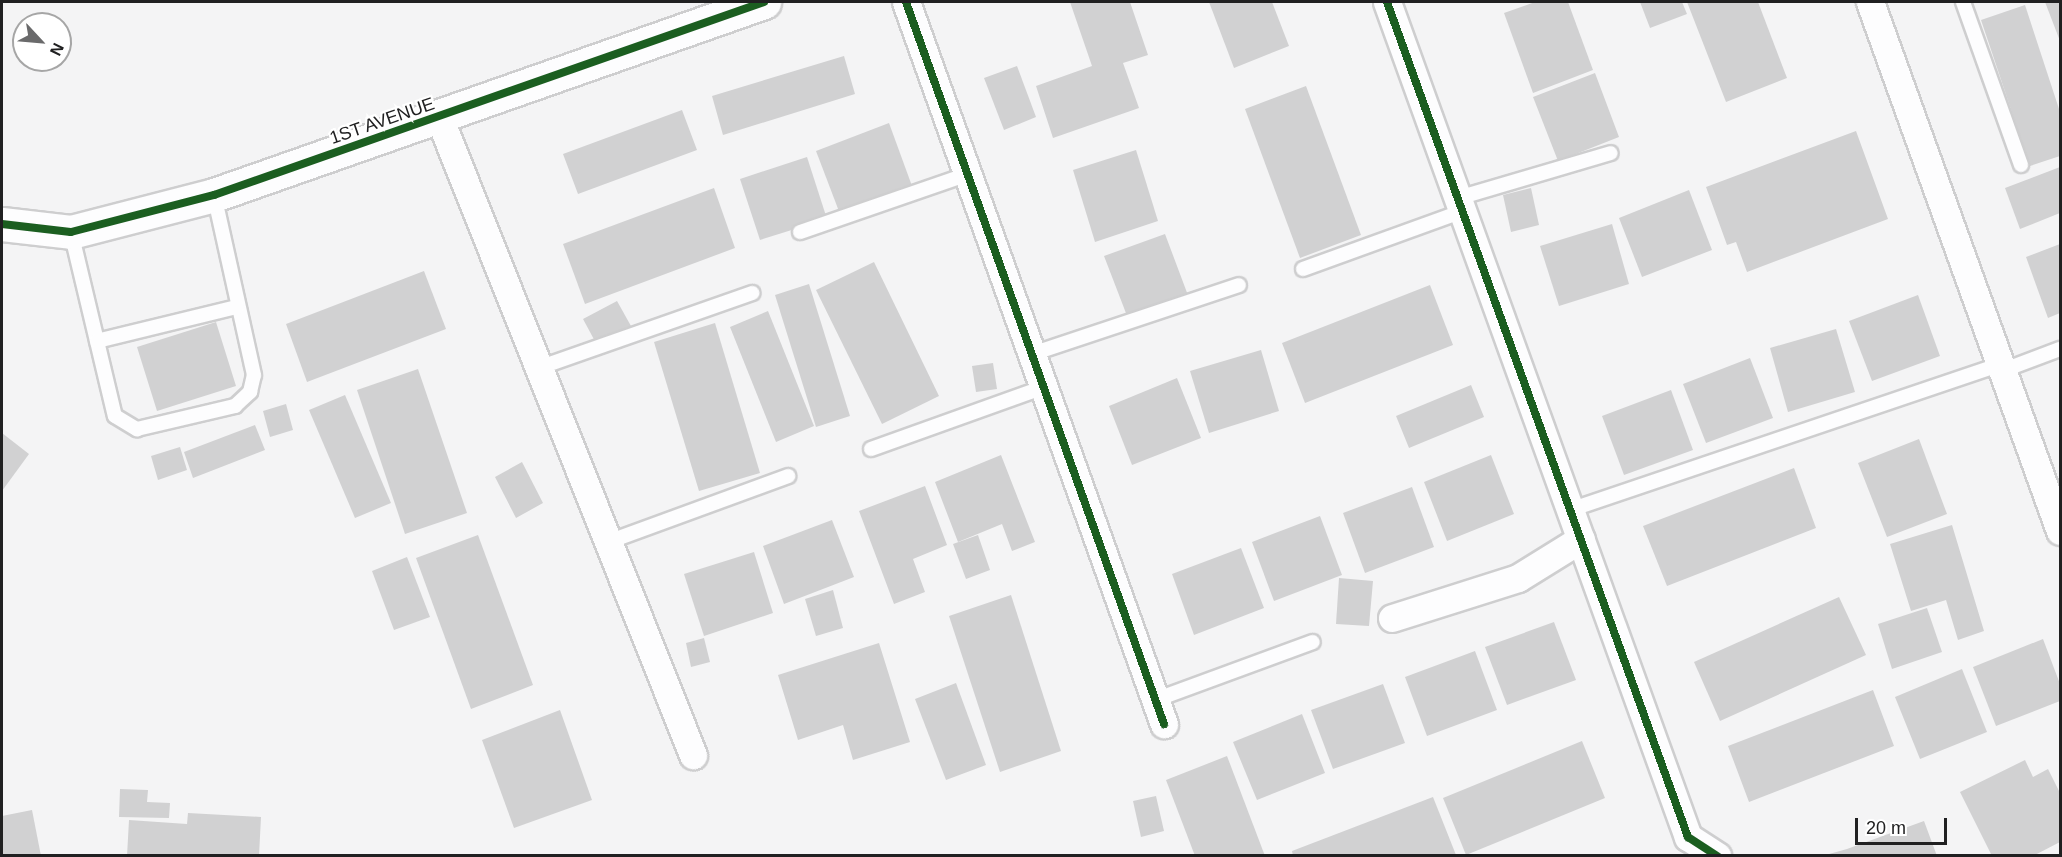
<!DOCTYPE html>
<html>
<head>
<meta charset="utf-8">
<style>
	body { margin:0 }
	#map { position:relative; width:2062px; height:857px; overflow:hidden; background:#f4f4f5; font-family:Helvetica,sans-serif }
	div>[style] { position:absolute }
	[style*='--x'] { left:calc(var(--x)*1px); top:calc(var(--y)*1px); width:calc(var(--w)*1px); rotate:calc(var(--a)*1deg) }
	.building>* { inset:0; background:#d1d1d2 }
	.roads { filter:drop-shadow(2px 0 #cececf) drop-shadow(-2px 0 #cececf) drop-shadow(0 2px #cececf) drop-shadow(0 -2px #cececf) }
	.lane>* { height:14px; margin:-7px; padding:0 7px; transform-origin:7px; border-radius:7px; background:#fdfdfe }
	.street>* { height:27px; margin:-13.5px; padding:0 13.5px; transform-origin:13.5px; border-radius:13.5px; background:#fdfdfe }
	.secondary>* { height:33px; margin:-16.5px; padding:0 16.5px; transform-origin:16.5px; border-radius:16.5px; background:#fdfdfe }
	.cycleway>* { height:8px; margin:-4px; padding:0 4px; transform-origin:4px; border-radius:4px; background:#1b5e20 }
	span { translate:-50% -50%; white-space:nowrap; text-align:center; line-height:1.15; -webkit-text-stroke:4.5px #fff; paint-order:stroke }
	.street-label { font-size:18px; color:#202021 }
	.frame { position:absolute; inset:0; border:3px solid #202021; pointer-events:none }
	.north { position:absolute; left:12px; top:12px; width:60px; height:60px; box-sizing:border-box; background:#fff; border:2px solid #a6a6a6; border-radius:50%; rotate:116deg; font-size:16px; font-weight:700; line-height:24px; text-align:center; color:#202021 }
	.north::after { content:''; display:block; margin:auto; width:21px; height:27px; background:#6a6a6b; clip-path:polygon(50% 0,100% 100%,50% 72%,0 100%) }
	.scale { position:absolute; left:1855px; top:818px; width:92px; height:27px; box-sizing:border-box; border:3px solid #202021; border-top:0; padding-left:8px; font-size:18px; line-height:21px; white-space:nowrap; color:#202021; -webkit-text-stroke:4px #fff; paint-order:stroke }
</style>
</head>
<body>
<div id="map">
	<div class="building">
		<div style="clip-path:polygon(1070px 2px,1130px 2px,1148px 55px,1123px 63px,1139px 108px,1053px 138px,1036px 86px,1092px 66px)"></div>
		<div style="clip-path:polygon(1209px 2px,1272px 2px,1289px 46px,1234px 68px)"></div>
		<div style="clip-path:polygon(1535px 2px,1568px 2px,1593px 70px,1533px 93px,1504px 13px)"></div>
		<div style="clip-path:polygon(1640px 2px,1682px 2px,1687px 14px,1650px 28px)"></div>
		<div style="clip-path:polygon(1687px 2px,1758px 2px,1787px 78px,1726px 102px)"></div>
		<div style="clip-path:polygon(2045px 2px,2060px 2px,2060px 41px)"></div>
		<div style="clip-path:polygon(2025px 5px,2060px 112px,2060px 156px,2030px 166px,1981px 20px)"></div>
		<div style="clip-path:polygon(844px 56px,855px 94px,723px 135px,712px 96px)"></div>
		<div style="clip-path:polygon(1017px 66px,1036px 117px,1004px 130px,984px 78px)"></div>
		<div style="clip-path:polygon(1595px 73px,1619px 137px,1558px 161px,1533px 97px)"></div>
		<div style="clip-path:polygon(1306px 86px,1361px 235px,1300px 258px,1245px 109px)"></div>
		<div style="clip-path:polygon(682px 110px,697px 150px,578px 194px,563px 154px)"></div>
		<div style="clip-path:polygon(889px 123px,912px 186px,840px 214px,816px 151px)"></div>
		<div style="clip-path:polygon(1856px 131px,1888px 219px,1747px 272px,1736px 242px,1727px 245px,1706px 187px)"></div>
		<div style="clip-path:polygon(1136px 150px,1158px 221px,1095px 242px,1073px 170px)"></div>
		<div style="clip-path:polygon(807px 157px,827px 219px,760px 240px,740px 179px)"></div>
		<div style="clip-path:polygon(2060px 167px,2060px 213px,2020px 229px,2005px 188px)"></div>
		<div style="clip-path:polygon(714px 188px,735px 248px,585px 304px,563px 244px)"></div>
		<div style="clip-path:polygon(1531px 188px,1539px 225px,1511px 232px,1503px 195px)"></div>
		<div style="clip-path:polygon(1689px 190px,1712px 250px,1642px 277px,1619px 218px)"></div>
		<div style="clip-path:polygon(1612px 224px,1629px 284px,1559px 306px,1540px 246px)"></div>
		<div style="clip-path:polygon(1165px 234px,1189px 298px,1129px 321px,1104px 256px)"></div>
		<div style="clip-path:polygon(2060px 244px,2060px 313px,2048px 318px,2026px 257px)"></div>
		<div style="clip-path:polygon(874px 262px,939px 396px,882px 424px,816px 290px)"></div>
		<div style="clip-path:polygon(424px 271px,446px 329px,307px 382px,286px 324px)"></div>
		<div style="clip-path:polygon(809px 284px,850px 416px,816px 427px,775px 295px)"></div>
		<div style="clip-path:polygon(1430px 285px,1453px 345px,1305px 403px,1282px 343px)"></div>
		<div style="clip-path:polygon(1918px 295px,1940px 356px,1872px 381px,1849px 321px)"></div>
		<div style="clip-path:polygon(617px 301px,631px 326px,597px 345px,583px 319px)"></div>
		<div style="clip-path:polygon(768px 311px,814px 426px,776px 442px,730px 327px)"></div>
		<div style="clip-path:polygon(216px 322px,236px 386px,157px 411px,137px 347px)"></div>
		<div style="clip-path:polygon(715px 323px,760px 473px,699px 491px,654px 342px)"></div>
		<div style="clip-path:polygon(1836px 329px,1855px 392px,1788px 412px,1770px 348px)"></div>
		<div style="clip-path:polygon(1261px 350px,1279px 411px,1209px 433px,1190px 371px)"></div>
		<div style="clip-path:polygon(1750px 358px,1773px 418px,1706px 443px,1683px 384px)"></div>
		<div style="clip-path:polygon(993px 363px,997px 389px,976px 392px,972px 366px)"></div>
		<div style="clip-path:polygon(418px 369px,467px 513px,405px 534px,357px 390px)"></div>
		<div style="clip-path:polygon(1177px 378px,1201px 438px,1132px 465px,1109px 406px)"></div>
		<div style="clip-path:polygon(1471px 385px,1484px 417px,1409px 448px,1396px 416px)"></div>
		<div style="clip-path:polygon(1671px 390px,1693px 450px,1624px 475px,1602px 416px)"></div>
		<div style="clip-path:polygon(345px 395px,391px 503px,355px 518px,309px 410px)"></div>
		<div style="clip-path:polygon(286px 404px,293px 430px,270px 437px,263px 411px)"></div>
		<div style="clip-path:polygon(255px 425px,265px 450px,193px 478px,184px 452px)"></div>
		<div style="clip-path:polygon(2px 433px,29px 454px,2px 491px)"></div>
		<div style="clip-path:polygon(1919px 439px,1947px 514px,1887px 537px,1858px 463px)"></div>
		<div style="clip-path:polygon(180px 447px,187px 470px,158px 480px,151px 456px)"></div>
		<div style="clip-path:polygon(1001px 455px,1035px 542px,1012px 551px,1002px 524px,958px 542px,935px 482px)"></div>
		<div style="clip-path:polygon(1491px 455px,1514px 514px,1447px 541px,1424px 482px)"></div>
		<div style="clip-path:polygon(522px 462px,543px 503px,516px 518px,495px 477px)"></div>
		<div style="clip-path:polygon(1794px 468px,1816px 528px,1667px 586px,1643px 526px)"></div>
		<div style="clip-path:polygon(925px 486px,947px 545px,913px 559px,925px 592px,894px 604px,859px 511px)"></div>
		<div style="clip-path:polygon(1412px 487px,1434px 547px,1365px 573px,1343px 513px)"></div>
		<div style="clip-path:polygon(1320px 516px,1342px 575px,1274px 601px,1252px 542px)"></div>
		<div style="clip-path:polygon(832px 520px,854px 577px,784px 604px,763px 546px)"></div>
		<div style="clip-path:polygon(1952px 525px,1984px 631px,1958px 640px,1946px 600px,1911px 611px,1890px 544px)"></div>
		<div style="clip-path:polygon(478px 535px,533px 685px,471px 709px,416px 558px)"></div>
		<div style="clip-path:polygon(978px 535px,990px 570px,966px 579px,953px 544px)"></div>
		<div style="clip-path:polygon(1241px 548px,1264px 608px,1194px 635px,1172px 574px)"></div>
		<div style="clip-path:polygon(754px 552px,773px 613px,704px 636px,684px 574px)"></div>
		<div style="clip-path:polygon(407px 557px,430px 617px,394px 630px,372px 571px)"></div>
		<div style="clip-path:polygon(1339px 578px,1373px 581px,1369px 626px,1336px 624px)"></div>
		<div style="clip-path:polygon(833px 590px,843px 628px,816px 636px,805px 599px)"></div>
		<div style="clip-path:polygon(1011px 595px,1061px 751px,1000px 772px,949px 616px)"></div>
		<div style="clip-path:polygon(1839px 597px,1866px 655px,1720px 721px,1694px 662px)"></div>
		<div style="clip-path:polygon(1927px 608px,1942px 652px,1892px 669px,1878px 624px)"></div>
		<div style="clip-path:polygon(1554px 622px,1576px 680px,1507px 705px,1485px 647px)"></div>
		<div style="clip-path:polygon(704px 638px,710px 662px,691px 667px,686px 643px)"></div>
		<div style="clip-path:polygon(2043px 639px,2060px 684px,2060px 701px,1996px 726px,1973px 667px)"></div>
		<div style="clip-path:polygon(879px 643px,910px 742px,853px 760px,843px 725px,798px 740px,778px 675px)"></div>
		<div style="clip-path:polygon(1475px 651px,1497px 710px,1427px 736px,1405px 677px)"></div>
		<div style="clip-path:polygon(1962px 669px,1987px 732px,1920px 759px,1895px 697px)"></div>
		<div style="clip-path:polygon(956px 683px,986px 765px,946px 780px,915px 699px)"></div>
		<div style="clip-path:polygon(1383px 684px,1405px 743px,1333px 769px,1311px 710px)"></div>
		<div style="clip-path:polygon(1873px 690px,1894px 746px,1749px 802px,1728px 746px)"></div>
		<div style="clip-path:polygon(560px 710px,592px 800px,514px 828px,482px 740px)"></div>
		<div style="clip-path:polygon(1302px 714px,1325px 773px,1257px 800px,1233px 742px)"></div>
		<div style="clip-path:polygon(1582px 741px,1605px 798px,1466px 855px,1443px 798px)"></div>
		<div style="clip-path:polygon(1227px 756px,1265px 856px,1195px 856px,1166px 780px)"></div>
		<div style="clip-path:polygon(2025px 760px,2033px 777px,2048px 769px,2060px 793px,2060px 842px,2033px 856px,1992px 856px,1960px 792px)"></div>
		<div style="clip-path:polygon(120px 789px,148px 790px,147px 802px,170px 803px,169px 818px,119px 817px)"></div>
		<div style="clip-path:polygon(1156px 796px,1164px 831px,1141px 837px,1133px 801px)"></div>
		<div style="clip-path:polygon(1433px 797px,1456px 855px,1293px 856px,1292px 851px)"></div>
		<div style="clip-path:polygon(32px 810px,41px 856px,2px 856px,2px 816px)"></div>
		<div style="clip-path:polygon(188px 813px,261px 817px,259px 856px,127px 856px,129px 820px,187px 824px)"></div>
		<div style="clip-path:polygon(1924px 821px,1937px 856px,1822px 856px,1847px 849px)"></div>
	</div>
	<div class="roads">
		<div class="lane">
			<div style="--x:1963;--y:2;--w:173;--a:70.4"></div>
			<div style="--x:1458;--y:198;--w:159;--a:-16.4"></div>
			<div style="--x:71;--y:232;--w:189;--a:76.6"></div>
			<div style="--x:115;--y:416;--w:26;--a:31"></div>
			<div style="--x:137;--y:429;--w:101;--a:-13.2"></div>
			<div style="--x:235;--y:406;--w:21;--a:-43"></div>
			<div style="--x:250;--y:392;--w:17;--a:-77"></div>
			<div style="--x:254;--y:375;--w:184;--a:-102.5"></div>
			<div style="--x:800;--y:232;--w:176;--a:-19"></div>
			<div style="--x:1303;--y:269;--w:170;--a:-19.9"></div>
			<div style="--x:97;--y:341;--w:144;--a:-13.7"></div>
			<div style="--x:1032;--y:354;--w:218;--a:-18.4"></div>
			<div style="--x:541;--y:367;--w:224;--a:-19.3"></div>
			<div style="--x:2004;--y:370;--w:60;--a:-20.6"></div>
			<div style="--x:871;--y:449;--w:184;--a:-19.7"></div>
			<div style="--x:1570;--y:510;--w:456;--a:-18.7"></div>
			<div style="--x:608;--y:542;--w:192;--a:-20.1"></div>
			<div style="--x:1155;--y:700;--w:168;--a:-20.2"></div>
		</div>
		<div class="street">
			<div style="--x:906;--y:2;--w:767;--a:70.34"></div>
			<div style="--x:1387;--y:2;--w:888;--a:70.18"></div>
			<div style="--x:1688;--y:837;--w:35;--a:33"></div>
			<div style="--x:1870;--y:2;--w:562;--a:70.24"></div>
			<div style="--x:439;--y:117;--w:687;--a:68.29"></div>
			<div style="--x:1392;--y:618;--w:132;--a:-17.6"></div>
			<div style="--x:1518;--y:578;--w:74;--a:-31.8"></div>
		</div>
		<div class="secondary">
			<div style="--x:2;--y:224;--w:69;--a:6.6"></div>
			<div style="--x:71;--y:232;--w:148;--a:-14.5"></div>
			<div style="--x:214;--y:195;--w:583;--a:-19.34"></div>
		</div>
	</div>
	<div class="cycleway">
		<div style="--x:906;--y:2;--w:767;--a:70.34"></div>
		<div style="--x:1387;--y:2;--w:888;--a:70.18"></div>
		<div style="--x:1688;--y:837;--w:35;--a:33"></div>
		<div style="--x:2;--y:224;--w:69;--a:6.6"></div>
		<div style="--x:71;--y:232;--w:148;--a:-14.5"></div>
		<div style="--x:214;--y:195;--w:583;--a:-19.34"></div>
	</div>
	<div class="street-label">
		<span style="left:382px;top:121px;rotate:-19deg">1ST AVENUE</span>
	</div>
	<div class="frame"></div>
	<div class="north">N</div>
	<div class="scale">20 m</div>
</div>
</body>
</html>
